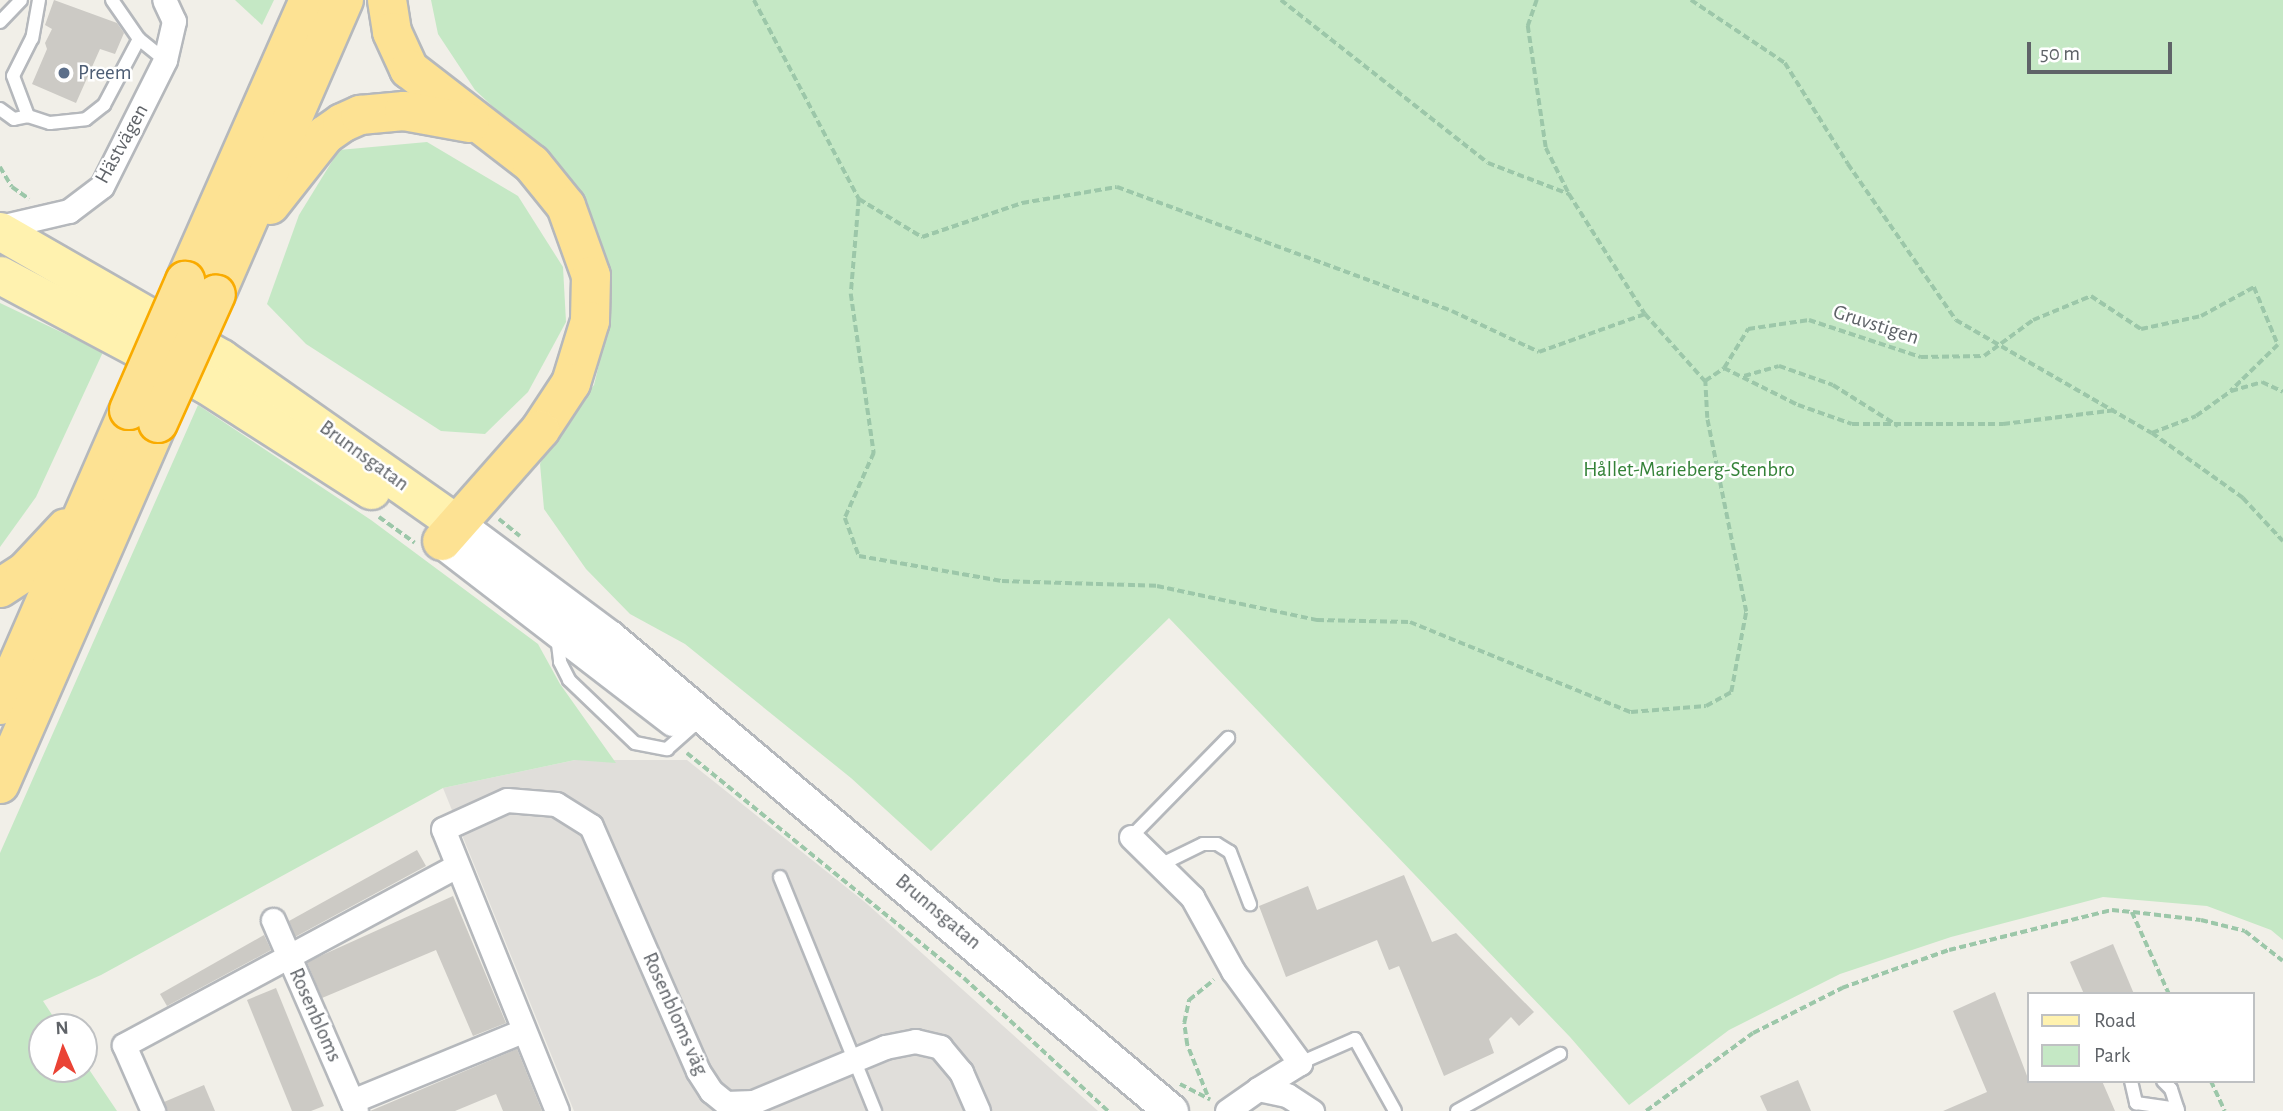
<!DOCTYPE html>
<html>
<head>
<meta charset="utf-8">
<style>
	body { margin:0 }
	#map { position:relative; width:2283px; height:1111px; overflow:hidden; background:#f1efe8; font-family:"Alegreya Sans",sans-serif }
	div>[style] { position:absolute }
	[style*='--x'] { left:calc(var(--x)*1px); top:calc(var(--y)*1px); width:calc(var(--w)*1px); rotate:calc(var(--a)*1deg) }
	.industrial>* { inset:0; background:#e0deda }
	.green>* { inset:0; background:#c5e8c5 }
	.building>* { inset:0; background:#cccac5 }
	.path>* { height:3.5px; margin-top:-1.75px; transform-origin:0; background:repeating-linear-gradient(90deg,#9cc7a9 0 7px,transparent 0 10.5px) }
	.roads { filter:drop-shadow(2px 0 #b5b8bc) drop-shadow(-2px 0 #b5b8bc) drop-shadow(0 2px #b5b8bc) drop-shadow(0 -2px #b5b8bc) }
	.lane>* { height:12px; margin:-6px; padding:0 6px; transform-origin:6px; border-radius:6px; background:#fff }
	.street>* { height:23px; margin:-11.5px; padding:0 11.5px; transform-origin:11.5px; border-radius:11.5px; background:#fff }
	.secondary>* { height:33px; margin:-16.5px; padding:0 16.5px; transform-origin:16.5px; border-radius:16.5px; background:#fff }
	.primary>* { height:37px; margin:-18.5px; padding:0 18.5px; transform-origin:18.5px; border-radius:18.5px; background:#fff2af }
	.highway>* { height:38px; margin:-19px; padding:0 19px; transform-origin:19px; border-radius:19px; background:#fde293 }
	.bridges { filter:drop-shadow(2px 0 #f9ab00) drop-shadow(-2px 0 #f9ab00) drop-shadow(0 2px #f9ab00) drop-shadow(0 -2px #f9ab00) }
	.highway-bridge>* { height:38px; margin:-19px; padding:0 19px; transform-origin:19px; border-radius:19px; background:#fde293 }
	.dots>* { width:19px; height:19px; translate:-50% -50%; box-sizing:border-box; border:4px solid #fff; border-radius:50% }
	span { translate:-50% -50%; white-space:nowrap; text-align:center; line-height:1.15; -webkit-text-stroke:5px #fff; paint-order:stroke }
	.service-label { font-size:21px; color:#4e5e75 }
	.left { translate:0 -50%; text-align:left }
	.street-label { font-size:21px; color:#5f6368 }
	.park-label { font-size:21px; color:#348238 }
	.legend { position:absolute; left:2027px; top:992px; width:228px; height:91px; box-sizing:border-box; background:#fff; border:2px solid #bfc1c3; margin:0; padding:9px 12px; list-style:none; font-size:21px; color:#5f6368 }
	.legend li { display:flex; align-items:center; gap:14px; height:35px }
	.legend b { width:35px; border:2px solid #bfc1c3 }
	.north { position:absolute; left:28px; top:1013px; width:70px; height:70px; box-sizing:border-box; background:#fff; border:2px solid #bfc1c3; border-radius:50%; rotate:357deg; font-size:19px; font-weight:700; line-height:28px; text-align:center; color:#5f6368 }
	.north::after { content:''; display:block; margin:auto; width:24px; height:32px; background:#ea4335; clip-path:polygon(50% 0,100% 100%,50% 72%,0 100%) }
	.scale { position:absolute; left:2027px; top:42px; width:145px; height:32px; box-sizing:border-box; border:4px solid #5f6368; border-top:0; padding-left:9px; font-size:21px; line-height:24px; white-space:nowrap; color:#5f6368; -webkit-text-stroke:5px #fff; paint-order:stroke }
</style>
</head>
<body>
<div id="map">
	<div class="industrial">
		<div style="clip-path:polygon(575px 760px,687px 760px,866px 903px,1098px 1111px,574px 1111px,443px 788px)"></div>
	</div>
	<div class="green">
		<div style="clip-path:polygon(235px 0,274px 0,262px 25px)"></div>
		<div style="clip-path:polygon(431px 0,2283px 0,2283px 940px,2271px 930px,2207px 906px,2103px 897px,1951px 937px,1840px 974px,1729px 1030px,1629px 1105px,1570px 1037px,1169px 618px,931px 851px,851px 778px,685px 644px,630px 614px,586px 569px,544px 509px,540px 464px,555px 433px,594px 385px,606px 335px,606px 274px,519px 131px,475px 90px,438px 34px)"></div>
		<div style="clip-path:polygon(427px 142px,518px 196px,563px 267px,566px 322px,528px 392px,485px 434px,441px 431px,306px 344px,267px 304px,299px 215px,339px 150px)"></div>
		<div style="clip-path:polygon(0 303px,103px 352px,36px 497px,0 547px)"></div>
		<div style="clip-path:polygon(198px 405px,371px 520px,538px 644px,560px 684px,616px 763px,575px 760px,443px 788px,101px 975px,43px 1001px,60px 1027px,42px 1027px,42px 1069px,84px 1069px,84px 1062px,117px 1111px,0 1111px,0 853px)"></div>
	</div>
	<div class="building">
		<div style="clip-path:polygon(54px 0,117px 23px,124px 33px,115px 54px,100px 49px,76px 103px,32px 84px,47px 49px,45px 43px,52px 29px,45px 25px)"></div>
		<div style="clip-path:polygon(417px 850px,426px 866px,295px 937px,289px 921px)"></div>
		<div style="clip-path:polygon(1404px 875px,1432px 942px,1456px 933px,1534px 1012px,1519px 1026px,1511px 1017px,1489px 1039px,1494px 1053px,1444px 1076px,1399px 966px,1389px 970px,1377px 940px,1286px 977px,1259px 906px,1308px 886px,1317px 910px)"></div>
		<div style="clip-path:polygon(453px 896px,506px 1023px,473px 1036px,436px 950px,322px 998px,307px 962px)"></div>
		<div style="clip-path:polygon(264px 935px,271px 950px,167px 1006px,160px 994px)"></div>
		<div style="clip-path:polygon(2113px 944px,2134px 994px,2084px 994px,2070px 962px)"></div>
		<div style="clip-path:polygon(276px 988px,324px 1106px,311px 1111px,292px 1111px,247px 1000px)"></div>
		<div style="clip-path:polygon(1995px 992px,2029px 1081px,2102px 1081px,2115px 1111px,1943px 1111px,1987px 1092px,1953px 1011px)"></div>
		<div style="clip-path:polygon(517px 1049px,542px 1111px,503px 1111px,496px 1094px,455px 1111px,370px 1111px)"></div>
		<div style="clip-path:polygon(1798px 1080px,1811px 1111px,1767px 1111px,1760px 1096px)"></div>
		<div style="clip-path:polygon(204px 1085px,215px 1111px,167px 1111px,164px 1102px)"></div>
	</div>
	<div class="path">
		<div style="--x:754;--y:0;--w:225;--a:62.2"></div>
		<div style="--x:859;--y:199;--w:74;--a:31.1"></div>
		<div style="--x:922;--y:237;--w:106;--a:-18.8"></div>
		<div style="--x:1022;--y:203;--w:96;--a:-9.6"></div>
		<div style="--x:1117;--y:187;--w:357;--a:20.3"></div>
		<div style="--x:1452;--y:311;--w:96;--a:25.2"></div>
		<div style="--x:1539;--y:352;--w:113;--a:-19.7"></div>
		<div style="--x:1281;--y:0;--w:263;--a:38.2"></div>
		<div style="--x:1488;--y:163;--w:87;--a:20.9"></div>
		<div style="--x:1537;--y:0;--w:28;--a:109"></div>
		<div style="--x:1528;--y:26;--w:123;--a:81.6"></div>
		<div style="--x:1546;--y:148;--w:51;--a:63.4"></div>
		<div style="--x:1569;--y:194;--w:142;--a:57.7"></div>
		<div style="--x:1645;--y:314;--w:90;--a:48.2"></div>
		<div style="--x:1705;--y:381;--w:23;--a:-34"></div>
		<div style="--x:1724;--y:368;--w:83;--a:26.6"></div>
		<div style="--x:1798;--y:405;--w:57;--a:19.4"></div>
		<div style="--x:1852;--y:424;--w:151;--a:0"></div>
		<div style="--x:2003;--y:424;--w:114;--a:-7.1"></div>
		<div style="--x:1691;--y:0;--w:113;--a:33.8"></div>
		<div style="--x:1785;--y:63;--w:119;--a:58"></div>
		<div style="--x:1848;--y:164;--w:190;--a:55.3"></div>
		<div style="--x:1956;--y:320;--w:226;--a:30"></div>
		<div style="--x:2152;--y:433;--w:112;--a:35.5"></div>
		<div style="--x:2243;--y:498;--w:59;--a:47.1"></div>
		<div style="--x:0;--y:167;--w:23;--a:59"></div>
		<div style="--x:12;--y:187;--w:21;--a:35"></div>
		<div style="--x:859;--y:199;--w:95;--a:94.8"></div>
		<div style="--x:851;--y:294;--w:161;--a:81.8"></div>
		<div style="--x:874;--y:453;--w:71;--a:114"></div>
		<div style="--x:845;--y:518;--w:40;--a:69.8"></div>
		<div style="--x:859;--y:556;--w:145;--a:9.9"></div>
		<div style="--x:1002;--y:581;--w:155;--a:1.8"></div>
		<div style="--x:1157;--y:586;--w:164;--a:12"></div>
		<div style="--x:1317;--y:620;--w:93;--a:1.2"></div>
		<div style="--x:1410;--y:622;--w:239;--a:22.2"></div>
		<div style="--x:1631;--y:712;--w:75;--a:-4.6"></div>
		<div style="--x:1706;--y:706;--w:29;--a:-29"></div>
		<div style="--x:1731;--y:692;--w:81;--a:-79.4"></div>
		<div style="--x:1746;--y:612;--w:198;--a:-101.4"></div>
		<div style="--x:1707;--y:418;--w:37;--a:-93"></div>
		<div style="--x:1724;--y:368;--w:46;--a:-58.4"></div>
		<div style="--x:1748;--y:329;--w:62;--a:-8.4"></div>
		<div style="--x:1809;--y:320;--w:118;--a:18.3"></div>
		<div style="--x:1921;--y:357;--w:63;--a:-0.9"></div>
		<div style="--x:1984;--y:356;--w:61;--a:-36.3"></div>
		<div style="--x:2033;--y:320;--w:63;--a:-22.5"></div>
		<div style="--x:2091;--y:296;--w:60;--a:33.4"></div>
		<div style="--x:2141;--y:329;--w:61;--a:-12.2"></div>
		<div style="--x:2201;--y:316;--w:60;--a:-28.7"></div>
		<div style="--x:2254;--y:287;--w:63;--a:67.5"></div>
		<div style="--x:2278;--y:345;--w:66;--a:135.6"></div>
		<div style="--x:1744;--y:376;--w:36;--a:-16"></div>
		<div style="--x:1779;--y:366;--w:57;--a:19.4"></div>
		<div style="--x:1833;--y:385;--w:77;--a:32.2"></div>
		<div style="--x:2152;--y:433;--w:47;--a:-21.1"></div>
		<div style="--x:2196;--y:416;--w:43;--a:-35.5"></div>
		<div style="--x:2231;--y:391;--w:32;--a:-16"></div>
		<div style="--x:2262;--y:382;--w:23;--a:25"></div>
		<div style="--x:379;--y:517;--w:44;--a:35.8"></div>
		<div style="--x:499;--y:519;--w:27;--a:39"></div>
		<div style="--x:687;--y:753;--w:357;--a:39.1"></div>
		<div style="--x:964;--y:978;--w:196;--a:42.7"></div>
		<div style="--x:2133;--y:912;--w:68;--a:6.7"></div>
		<div style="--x:2201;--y:920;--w:45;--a:14"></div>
		<div style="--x:2245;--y:931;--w:48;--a:38.3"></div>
		<div style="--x:2211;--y:1081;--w:33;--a:65"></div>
		<div style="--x:1180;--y:1084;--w:34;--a:27"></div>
		<div style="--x:1207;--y:1095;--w:54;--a:-111.8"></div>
		<div style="--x:1187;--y:1045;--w:22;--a:-98"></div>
		<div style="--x:1184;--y:1023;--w:24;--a:-78"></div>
		<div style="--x:1189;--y:1000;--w:32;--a:-39"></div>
		<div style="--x:1646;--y:1111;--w:132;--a:-36.1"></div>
		<div style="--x:1753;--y:1033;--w:100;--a:-26.8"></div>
		<div style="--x:1842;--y:988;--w:114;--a:-19.6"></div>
		<div style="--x:1949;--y:950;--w:168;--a:-13.8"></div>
		<div style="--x:2112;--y:910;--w:20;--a:6"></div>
		<div style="--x:2132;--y:912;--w:90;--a:65.7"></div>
	</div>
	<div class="roads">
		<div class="lane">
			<div style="--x:39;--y:0;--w:39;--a:100"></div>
			<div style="--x:32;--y:38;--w:42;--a:116.6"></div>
			<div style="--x:13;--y:76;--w:43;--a:69.4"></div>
			<div style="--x:28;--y:116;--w:23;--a:18"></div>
			<div style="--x:50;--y:123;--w:36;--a:-6"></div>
			<div style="--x:86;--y:119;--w:23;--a:-38"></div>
			<div style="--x:104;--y:105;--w:75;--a:-62.1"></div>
			<div style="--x:112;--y:0;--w:47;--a:55.3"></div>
			<div style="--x:139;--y:39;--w:33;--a:39"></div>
			<div style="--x:0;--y:22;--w:30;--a:-46"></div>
			<div style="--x:0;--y:109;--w:17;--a:36"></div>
			<div style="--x:14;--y:119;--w:14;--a:-12"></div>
			<div style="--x:557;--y:636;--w:26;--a:83"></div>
			<div style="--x:560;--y:662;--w:20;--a:63"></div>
			<div style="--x:569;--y:680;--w:91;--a:43.7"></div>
			<div style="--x:635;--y:743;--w:33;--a:11"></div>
			<div style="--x:667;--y:749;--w:47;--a:-41.5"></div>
			<div style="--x:1131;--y:837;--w:139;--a:-45.6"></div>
			<div style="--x:1160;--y:865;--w:48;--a:-26"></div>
			<div style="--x:1203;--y:844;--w:14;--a:0"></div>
			<div style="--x:1217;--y:844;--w:15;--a:32"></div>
			<div style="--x:1230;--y:852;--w:56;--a:69"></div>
			<div style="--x:780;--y:877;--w:253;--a:67.9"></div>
			<div style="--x:1300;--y:1063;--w:60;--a:-23.6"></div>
			<div style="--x:1355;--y:1039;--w:82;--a:60.9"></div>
			<div style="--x:2131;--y:1081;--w:23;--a:77"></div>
			<div style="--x:2136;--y:1103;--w:42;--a:8.1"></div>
			<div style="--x:2163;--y:1081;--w:11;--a:45"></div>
			<div style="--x:2171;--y:1089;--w:23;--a:72"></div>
			<div style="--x:1457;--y:1111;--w:118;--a:-29"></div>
		</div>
		<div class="street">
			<div style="--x:0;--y:227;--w:71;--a:-13.1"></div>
			<div style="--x:69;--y:211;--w:41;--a:-37.1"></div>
			<div style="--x:102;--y:186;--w:141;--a:-63.4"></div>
			<div style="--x:165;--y:60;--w:40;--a:-77"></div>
			<div style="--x:174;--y:21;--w:23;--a:-115"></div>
			<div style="--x:1131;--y:837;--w:86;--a:44.5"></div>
			<div style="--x:1192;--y:897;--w:85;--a:61"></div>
			<div style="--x:1233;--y:971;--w:114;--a:53.9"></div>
			<div style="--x:1300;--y:1063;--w:49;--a:148.2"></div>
			<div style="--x:273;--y:920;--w:208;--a:66.5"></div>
			<div style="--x:352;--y:1101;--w:185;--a:-22.3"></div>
			<div style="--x:153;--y:1111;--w:72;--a:-113.7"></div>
			<div style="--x:124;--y:1045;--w:377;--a:-28.3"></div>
			<div style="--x:557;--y:1111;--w:304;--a:-112"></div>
			<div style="--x:443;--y:829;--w:70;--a:-24.4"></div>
			<div style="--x:507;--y:800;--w:49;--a:4.7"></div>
			<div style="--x:556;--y:804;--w:41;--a:32.2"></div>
			<div style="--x:591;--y:826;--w:267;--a:66.4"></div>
			<div style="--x:698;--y:1071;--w:24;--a:57"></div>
			<div style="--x:711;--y:1091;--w:19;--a:39"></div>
			<div style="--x:726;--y:1103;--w:27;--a:-2"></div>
			<div style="--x:753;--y:1102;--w:143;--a:-22.6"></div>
			<div style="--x:885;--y:1047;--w:31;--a:-11"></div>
			<div style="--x:915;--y:1041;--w:26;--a:13"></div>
			<div style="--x:940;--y:1047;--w:33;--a:50"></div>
			<div style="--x:961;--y:1072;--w:43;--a:66.4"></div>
			<div style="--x:1227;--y:1111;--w:38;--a:-35"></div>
			<div style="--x:1258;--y:1089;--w:30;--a:12"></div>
			<div style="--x:1287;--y:1095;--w:30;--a:33"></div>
		</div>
		<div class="secondary">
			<div style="--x:456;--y:523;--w:191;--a:36.7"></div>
			<div style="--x:609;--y:637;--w:735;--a:40.14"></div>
			<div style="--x:442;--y:541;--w:292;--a:37.6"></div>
		</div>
		<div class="primary">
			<div style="--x:0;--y:231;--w:255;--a:29.9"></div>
			<div style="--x:221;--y:358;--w:287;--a:35.1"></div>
			<div style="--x:0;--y:275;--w:232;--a:28"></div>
			<div style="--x:205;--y:384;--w:197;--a:32.6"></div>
		</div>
		<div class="highway">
			<div style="--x:387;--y:0;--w:32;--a:81"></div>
			<div style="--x:392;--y:32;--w:41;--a:65.3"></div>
			<div style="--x:409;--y:69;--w:155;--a:37.7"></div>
			<div style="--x:532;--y:164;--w:54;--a:51"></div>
			<div style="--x:566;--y:206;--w:74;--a:70.3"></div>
			<div style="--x:591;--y:276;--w:45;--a:91.3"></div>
			<div style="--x:590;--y:321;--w:65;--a:107"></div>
			<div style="--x:571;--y:383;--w:56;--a:123.4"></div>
			<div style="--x:540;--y:430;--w:148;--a:131.4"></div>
			<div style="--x:270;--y:205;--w:89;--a:-51.8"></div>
			<div style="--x:325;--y:135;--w:21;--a:-35"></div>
			<div style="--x:342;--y:123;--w:20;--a:-24"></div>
			<div style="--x:360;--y:115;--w:44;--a:-5.2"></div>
			<div style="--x:404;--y:111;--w:67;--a:10.3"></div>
			<div style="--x:185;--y:281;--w:307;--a:-66.2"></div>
			<div style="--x:216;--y:294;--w:321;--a:-66.5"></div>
			<div style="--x:0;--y:588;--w:30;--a:-33"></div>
			<div style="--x:25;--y:572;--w:60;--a:-47"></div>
			<div style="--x:0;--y:705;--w:322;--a:-66.4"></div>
			<div style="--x:0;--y:784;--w:394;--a:-66.4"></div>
		</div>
	</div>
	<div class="bridges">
		<div class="highway-bridge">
			<div style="--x:129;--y:410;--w:141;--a:-66.5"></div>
			<div style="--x:158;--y:423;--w:141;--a:-65.8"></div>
		</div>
	</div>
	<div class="dots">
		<div style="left:64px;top:73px;background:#5c6f8a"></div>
	</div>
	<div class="service-label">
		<span class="left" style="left:78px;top:73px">Preem</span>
	</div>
	<div class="street-label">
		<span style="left:122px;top:144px;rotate:-61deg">Hästvägen</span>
		<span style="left:1876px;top:325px;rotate:18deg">Gruvstigen</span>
		<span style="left:364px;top:456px;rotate:36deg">Brunnsgatan</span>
		<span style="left:938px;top:912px;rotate:40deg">Brunnsgatan</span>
		<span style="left:675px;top:1014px;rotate:66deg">Rosenbloms väg</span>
		<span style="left:315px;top:1015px;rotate:66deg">Rosenbloms</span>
	</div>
	<div class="park-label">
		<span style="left:1689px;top:470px">Hållet-Marieberg-Stenbro</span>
	</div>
	<ul class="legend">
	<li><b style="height:9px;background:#fff2af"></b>Road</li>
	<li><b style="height:19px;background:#c5e8c5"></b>Park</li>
	</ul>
	<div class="north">N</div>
	<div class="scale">50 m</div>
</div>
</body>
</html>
